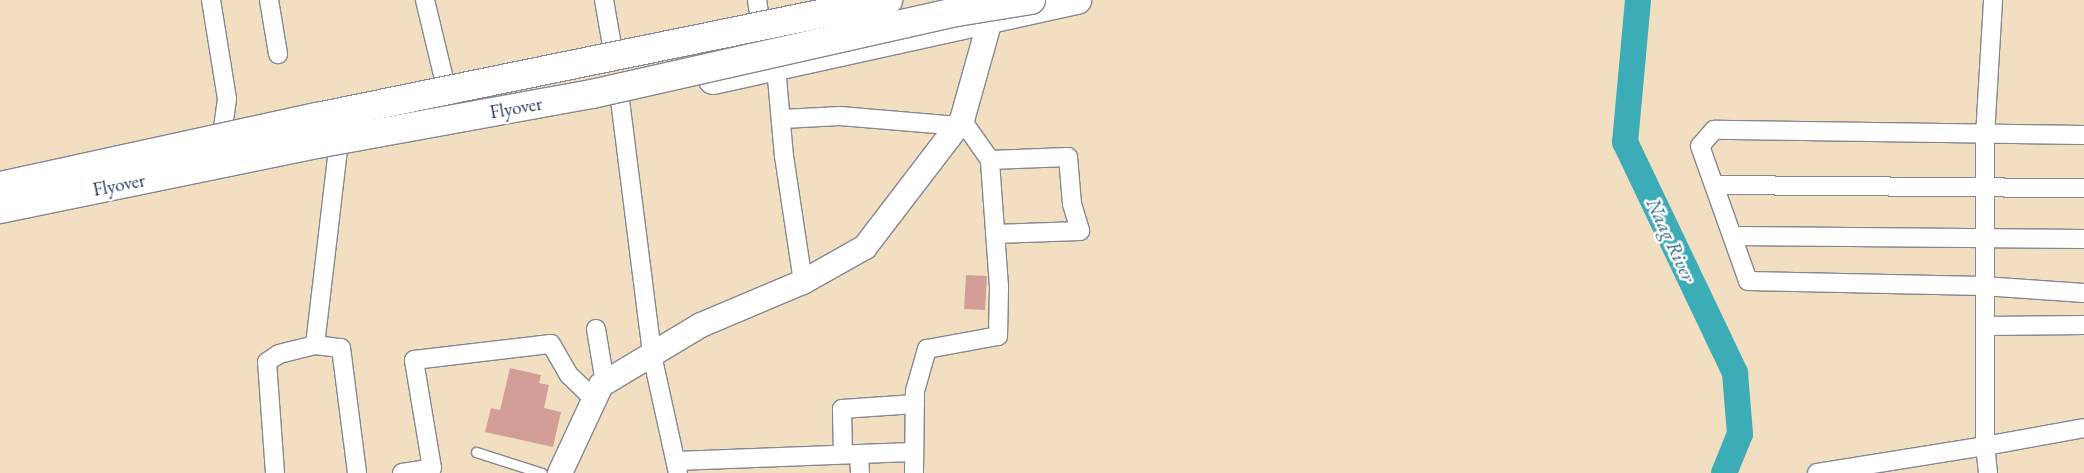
<!DOCTYPE html>
<html>
<head>
<meta charset="utf-8">
<style>
	body { margin:0 }
	#map { position:relative; width:2084px; height:473px; overflow:hidden; background:#f2dfc1; font-family:"EB Garamond",serif }
	div>[style] { position:absolute }
	[style*='--x'] { left:calc(var(--x)*1px); top:calc(var(--y)*1px); width:calc(var(--w)*1px); rotate:calc(var(--a)*1deg) }
	.river>* { height:26px; margin:-13px; padding:0 13px; transform-origin:13px; border-radius:13px; background:#3cadb7 }
	.building>* { inset:0; background:#d39e97 }
	.roads { filter:drop-shadow(1px 0 #868790) drop-shadow(-1px 0 #868790) drop-shadow(0 1px #868790) drop-shadow(0 -1px #868790) }
	.lane>* { height:9px; margin:-4.5px; padding:0 4.5px; transform-origin:4.5px; border-radius:4.5px; background:#fff }
	.street>* { height:18px; margin:-9px; padding:0 9px; transform-origin:9px; border-radius:9px; background:#fff }
	.secondary>* { height:24px; margin:-12px; padding:0 12px; transform-origin:12px; border-radius:12px; background:#fff }
	.highway>* { height:28px; margin:-14px; padding:0 14px; transform-origin:14px; border-radius:14px; background:#fff }
	.bridges { filter:drop-shadow(1px 0 #868790) drop-shadow(-1px 0 #868790) drop-shadow(0 1px #868790) drop-shadow(0 -1px #868790) }
	.highway-bridge>* { height:28px; margin:-14px; padding:0 14px; transform-origin:14px; border-radius:14px; background:#fff }
	span { translate:-50% -50%; white-space:nowrap; text-align:center; line-height:1.15; -webkit-text-stroke:5px #fff; paint-order:stroke }
	.street-label { font-size:19px; color:#1b2f5e }
	.water-label { font-size:20px; color:#286182; font-style:italic }
</style>
</head>
<body>
<div id="map">
	<div class="river">
		<div style="--x:1638;--y:0;--w:143;--a:95.2"></div>
		<div style="--x:1625;--y:142;--w:256;--a:64.5"></div>
		<div style="--x:1735;--y:373;--w:61;--a:85.3"></div>
		<div style="--x:1740;--y:434;--w:42;--a:112.3"></div>
	</div>
	<div class="building">
		<div style="clip-path:polygon(966px 275px,987px 276px,985px 310px,964px 309px)"></div>
		<div style="clip-path:polygon(510px 368px,541px 375px,539px 383px,549px 385px,544px 408px,561px 412px,553px 447px,485px 432px,491px 408px,500px 410px)"></div>
	</div>
	<div class="roads">
		<div class="lane">
			<div style="--x:476;--y:452;--w:69;--a:17.7"></div>
		</div>
		<div class="street">
			<div style="--x:211;--y:0;--w:100;--a:80.8"></div>
			<div style="--x:227;--y:99;--w:35;--a:98"></div>
			<div style="--x:269;--y:0;--w:55;--a:80.5"></div>
			<div style="--x:425;--y:0;--w:85;--a:76.5"></div>
			<div style="--x:604;--y:0;--w:52;--a:80"></div>
			<div style="--x:757;--y:0;--w:20;--a:81"></div>
			<div style="--x:776;--y:67;--w:89;--a:84.9"></div>
			<div style="--x:784;--y:156;--w:127;--a:81.4"></div>
			<div style="--x:620;--y:100;--w:257;--a:82.8"></div>
			<div style="--x:652;--y:355;--w:121;--a:77.6"></div>
			<div style="--x:783;--y:119;--w:57;--a:-3"></div>
			<div style="--x:840;--y:116;--w:118;--a:4.8"></div>
			<div style="--x:2084;--y:135;--w:370;--a:-179.2"></div>
			<div style="--x:1714;--y:130;--w:21;--a:131"></div>
			<div style="--x:1700;--y:146;--w:143;--a:70.4"></div>
			<div style="--x:1748;--y:281;--w:235;--a:1.2"></div>
			<div style="--x:1983;--y:286;--w:101;--a:4"></div>
			<div style="--x:990;--y:160;--w:78;--a:-2.2"></div>
			<div style="--x:1068;--y:157;--w:47;--a:85.1"></div>
			<div style="--x:1072;--y:204;--w:28;--a:73"></div>
			<div style="--x:1080;--y:231;--w:85;--a:178"></div>
			<div style="--x:1716;--y:185;--w:368;--a:0.5"></div>
			<div style="--x:1734;--y:236;--w:350;--a:0.5"></div>
			<div style="--x:1985;--y:326;--w:99;--a:-0.6"></div>
			<div style="--x:596;--y:329;--w:43;--a:80.5"></div>
			<div style="--x:603;--y:371;--w:11;--a:38"></div>
			<div style="--x:315;--y:345;--w:197;--a:-83.3"></div>
			<div style="--x:843;--y:454;--w:45;--a:-91.3"></div>
			<div style="--x:842;--y:409;--w:73;--a:-3.9"></div>
			<div style="--x:859;--y:454;--w:19;--a:87"></div>
			<div style="--x:676;--y:461;--w:236;--a:-2.2"></div>
			<div style="--x:275;--y:473;--w:111;--a:-94.1"></div>
			<div style="--x:267;--y:362;--w:14;--a:-34"></div>
			<div style="--x:279;--y:354;--w:37;--a:-14"></div>
			<div style="--x:315;--y:345;--w:26;--a:7"></div>
			<div style="--x:341;--y:348;--w:126;--a:82.7"></div>
			<div style="--x:402;--y:473;--w:30;--a:-9"></div>
			<div style="--x:432;--y:468;--w:109;--a:-99.5"></div>
			<div style="--x:414;--y:360;--w:138;--a:-6.7"></div>
			<div style="--x:551;--y:344;--w:36;--a:60"></div>
			<div style="--x:569;--y:375;--w:37;--a:44"></div>
			<div style="--x:914;--y:473;--w:82;--a:-89.3"></div>
			<div style="--x:915;--y:391;--w:44;--a:-74.1"></div>
			<div style="--x:927;--y:349;--w:72;--a:-10.4"></div>
			<div style="--x:998;--y:336;--w:49;--a:-88.8"></div>
			<div style="--x:999;--y:287;--w:127;--a:-94.1"></div>
			<div style="--x:990;--y:160;--w:49;--a:-125"></div>
			<div style="--x:1817;--y:473;--w:170;--a:-9.1"></div>
			<div style="--x:1985;--y:446;--w:310;--a:-90"></div>
			<div style="--x:1985;--y:136;--w:136;--a:-86.6"></div>
			<div style="--x:1988;--y:473;--w:27;--a:-96"></div>
			<div style="--x:1985;--y:446;--w:101;--a:-10.3"></div>
		</div>
		<div class="secondary">
			<div style="--x:560;--y:473;--w:97;--a:-65"></div>
			<div style="--x:601;--y:385;--w:117;--a:-31"></div>
			<div style="--x:701;--y:325;--w:111;--a:-22.9"></div>
			<div style="--x:803;--y:282;--w:71;--a:-29.4"></div>
			<div style="--x:865;--y:247;--w:160;--a:-52.6"></div>
			<div style="--x:962;--y:120;--w:107;--a:-74.3"></div>
			<div style="--x:991;--y:17;--w:14;--a:-126"></div>
		</div>
		<div class="highway">
			<div style="--x:713;--y:80;--w:373;--a:-12.4"></div>
		</div>
	</div>
	<div class="bridges">
		<div class="highway-bridge">
			<div style="--x:0;--y:186;--w:324;--a:-12.3"></div>
			<div style="--x:317;--y:117;--w:583;--a:-11.58"></div>
			<div style="--x:0;--y:209;--w:329;--a:-11.6"></div>
			<div style="--x:322;--y:143;--w:274;--a:-10.3"></div>
			<div style="--x:592;--y:94;--w:374;--a:-12.7"></div>
			<div style="--x:957;--y:12;--w:75;--a:-9.2"></div>
		</div>
	</div>
	<div class="street-label">
		<span style="left:516px;top:108px;rotate:-10deg">Flyover</span>
		<span style="left:119px;top:185px;rotate:-11deg">Flyover</span>
	</div>
	<div class="water-label">
		<span style="left:1671px;top:240px;rotate:65deg">Naag River</span>
	</div>
</div>
</body>
</html>
